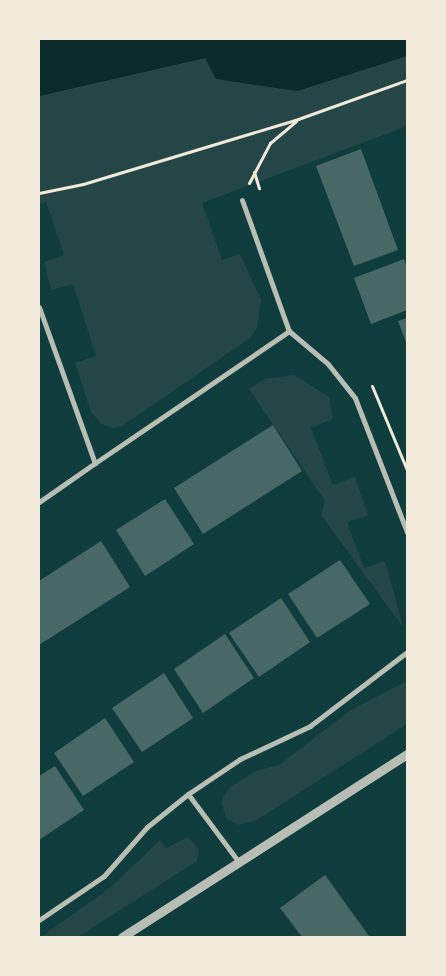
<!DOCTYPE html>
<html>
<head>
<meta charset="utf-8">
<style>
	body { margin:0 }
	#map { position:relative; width:446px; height:976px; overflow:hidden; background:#0f3d3e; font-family:Quicksand,sans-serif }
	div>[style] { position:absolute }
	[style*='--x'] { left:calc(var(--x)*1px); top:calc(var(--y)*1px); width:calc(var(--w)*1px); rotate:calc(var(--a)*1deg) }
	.green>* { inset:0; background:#244646 }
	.water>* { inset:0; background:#0a2a2b }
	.building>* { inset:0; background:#486865 }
	.path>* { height:3px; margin:-1.5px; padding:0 1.5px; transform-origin:1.5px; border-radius:1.5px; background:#f1e9da }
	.minor>* { height:5px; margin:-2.5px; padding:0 2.5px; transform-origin:2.5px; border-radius:2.5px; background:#b8beb3 }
	.tertiary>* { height:9px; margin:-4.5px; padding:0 4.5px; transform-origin:4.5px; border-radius:4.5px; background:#b8beb3 }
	span { translate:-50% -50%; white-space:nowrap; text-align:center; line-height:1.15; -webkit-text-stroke:4.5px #f1e9da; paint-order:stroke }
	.frame { position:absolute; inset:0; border:40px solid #f1e9da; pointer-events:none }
</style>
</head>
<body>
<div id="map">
	<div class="green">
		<div style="clip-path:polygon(407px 56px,407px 126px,202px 203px,222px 260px,240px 254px,261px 300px,257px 328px,250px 338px,122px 426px,112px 428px,102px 424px,91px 412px,75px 363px,96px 356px,73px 284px,51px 290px,44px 262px,64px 255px,46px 202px,39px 204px,39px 96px,205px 58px,297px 91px)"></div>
		<div style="clip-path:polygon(294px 375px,329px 397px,333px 419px,311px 428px,333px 485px,355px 477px,368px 515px,347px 522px,364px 568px,385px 561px,403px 627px,321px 515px,325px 501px,249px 389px,265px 379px)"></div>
		<div style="clip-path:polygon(407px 681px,407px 724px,257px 820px,238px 825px,227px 819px,221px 802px,230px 787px,256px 771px,279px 765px,351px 710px)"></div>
		<div style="clip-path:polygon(188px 837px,199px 849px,197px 861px,78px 937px,41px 937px,111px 887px,160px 840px,166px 848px)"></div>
	</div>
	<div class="water">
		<div style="clip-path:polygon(39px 39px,407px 39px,407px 56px,297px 91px,216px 79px,205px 58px,39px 96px)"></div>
	</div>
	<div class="building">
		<div style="clip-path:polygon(361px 149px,398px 250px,354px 266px,316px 166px)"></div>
		<div style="clip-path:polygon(404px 259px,407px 268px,407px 310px,371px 324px,354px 278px)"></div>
		<div style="clip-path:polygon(407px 318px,407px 345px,398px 321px)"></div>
		<div style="clip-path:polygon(273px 425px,302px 471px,203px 534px,174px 488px)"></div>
		<div style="clip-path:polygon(165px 499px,194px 544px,145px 576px,116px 530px)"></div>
		<div style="clip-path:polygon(101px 541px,130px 587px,39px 645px,39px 581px)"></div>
		<div style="clip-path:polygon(340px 560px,370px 604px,317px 638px,288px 594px)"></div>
		<div style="clip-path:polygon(281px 598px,310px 642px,259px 677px,229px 633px)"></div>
		<div style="clip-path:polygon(225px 634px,254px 678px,203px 713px,174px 669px)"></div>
		<div style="clip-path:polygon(164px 673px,193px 718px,142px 752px,112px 708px)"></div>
		<div style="clip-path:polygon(105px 718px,134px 762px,83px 796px,54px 753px)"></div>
		<div style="clip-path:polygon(55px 766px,84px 810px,39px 840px,39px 776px)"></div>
		<div style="clip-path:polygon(325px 875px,369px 936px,368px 937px,302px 937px,280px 908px)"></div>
	</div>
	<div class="path">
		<div style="--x:254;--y:172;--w:17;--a:73"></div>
		<div style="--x:249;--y:183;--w:45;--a:-62.3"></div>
		<div style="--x:270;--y:143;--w:34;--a:-40"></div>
		<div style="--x:39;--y:193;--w:45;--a:-11.6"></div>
		<div style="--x:83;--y:184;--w:225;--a:-16.8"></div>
		<div style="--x:298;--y:119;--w:116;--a:-19.7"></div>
		<div style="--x:372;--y:386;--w:91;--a:67.4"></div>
	</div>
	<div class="minor">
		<div style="--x:242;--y:200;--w:139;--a:70.3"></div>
		<div style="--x:289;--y:331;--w:51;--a:40.2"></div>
		<div style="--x:328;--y:364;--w:43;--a:51.5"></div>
		<div style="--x:355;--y:398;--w:144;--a:68.8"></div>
		<div style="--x:39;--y:307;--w:166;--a:70.3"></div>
		<div style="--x:95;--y:463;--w:68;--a:145.1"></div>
		<div style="--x:95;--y:463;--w:235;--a:-34.2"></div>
		<div style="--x:188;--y:794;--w:84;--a:53.3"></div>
		<div style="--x:39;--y:920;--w:78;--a:-34.1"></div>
		<div style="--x:104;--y:876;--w:65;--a:-48.7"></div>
		<div style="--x:147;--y:827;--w:53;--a:-38.8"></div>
		<div style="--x:188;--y:794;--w:63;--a:-33.9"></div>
		<div style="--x:240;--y:759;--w:77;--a:-25.2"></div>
		<div style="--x:310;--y:726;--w:122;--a:-37.3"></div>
	</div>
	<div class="tertiary">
		<div style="--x:122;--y:937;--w:339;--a:-32.7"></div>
	</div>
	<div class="frame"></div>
</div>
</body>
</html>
